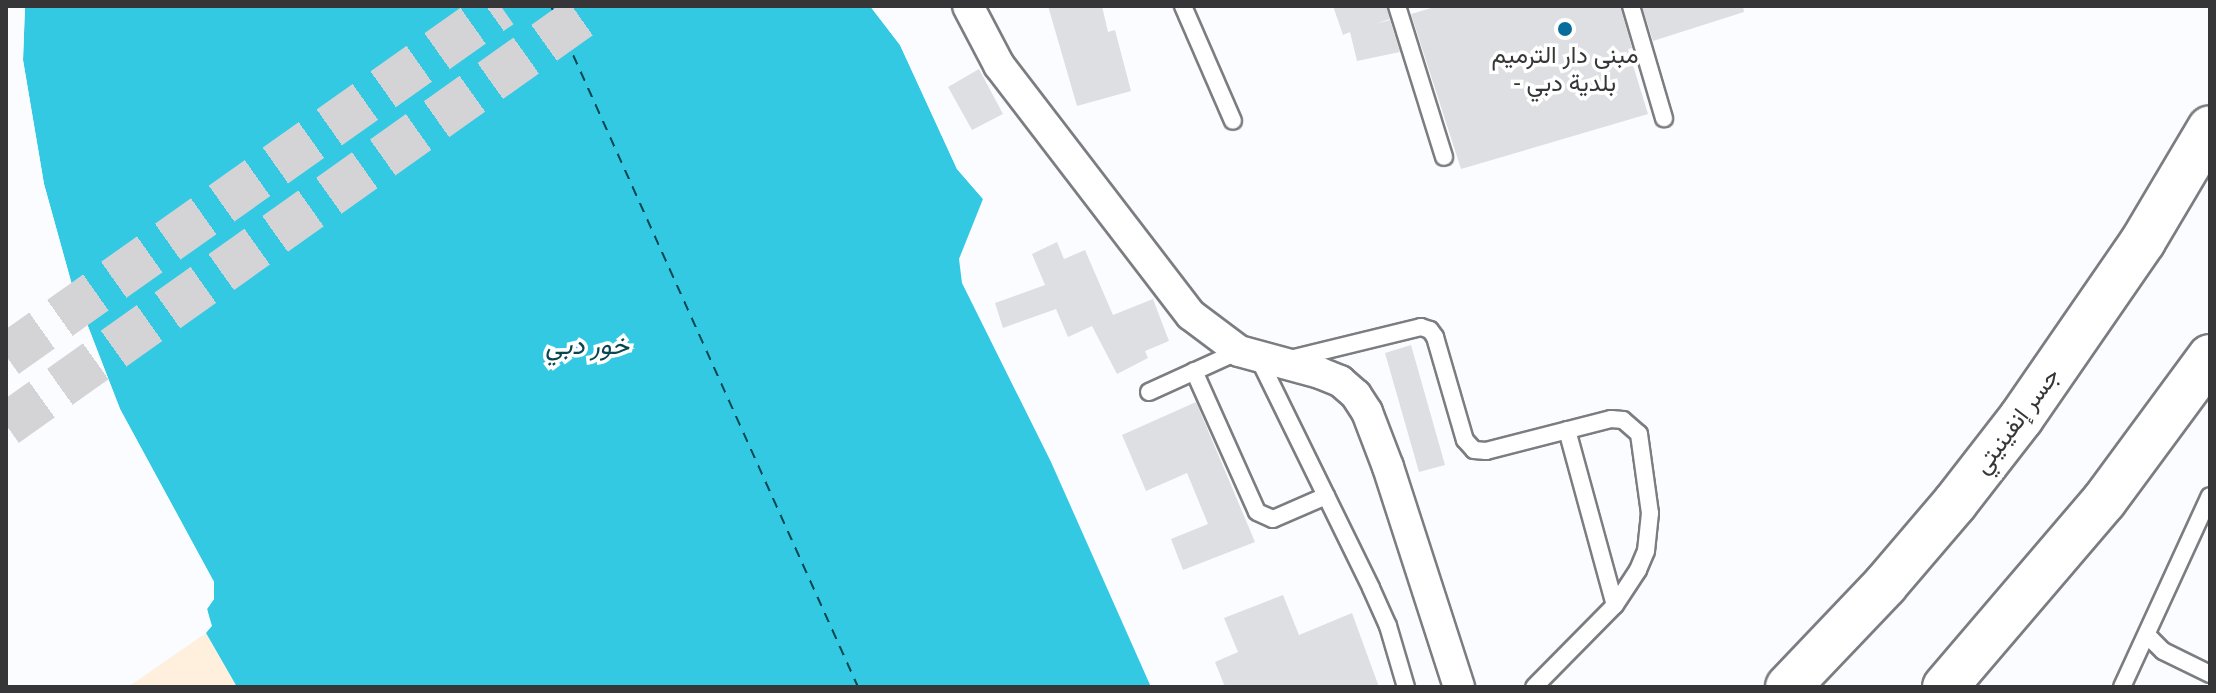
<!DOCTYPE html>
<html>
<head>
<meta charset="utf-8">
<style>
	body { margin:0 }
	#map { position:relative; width:2216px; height:693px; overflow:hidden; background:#fbfcff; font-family:Roboto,Vazirmatn,sans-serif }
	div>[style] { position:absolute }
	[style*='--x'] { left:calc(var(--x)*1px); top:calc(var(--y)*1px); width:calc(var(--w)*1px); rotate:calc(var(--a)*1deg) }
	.commercial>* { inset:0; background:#fef0dc }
	.water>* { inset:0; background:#34c9e2 }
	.pier>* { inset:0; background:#fbfcff }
	.ferry>* { height:2px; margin-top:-1px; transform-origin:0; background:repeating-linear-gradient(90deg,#064751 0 10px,transparent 0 18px) }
	.building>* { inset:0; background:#dedfe3 }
	.primary-tunnel>* { height:44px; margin-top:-22px; transform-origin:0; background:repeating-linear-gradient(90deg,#d4d4d7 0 44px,transparent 0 66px) }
	.roads { filter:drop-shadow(2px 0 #7c7d81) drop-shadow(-2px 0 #7c7d81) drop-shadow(0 2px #7c7d81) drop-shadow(0 -2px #7c7d81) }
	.lane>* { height:16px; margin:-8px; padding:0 8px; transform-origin:8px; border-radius:8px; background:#fff }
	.street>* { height:30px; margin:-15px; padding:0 15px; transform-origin:15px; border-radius:15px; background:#fff }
	.highway>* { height:44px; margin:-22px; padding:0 22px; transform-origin:22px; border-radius:22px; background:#fff }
	.dots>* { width:22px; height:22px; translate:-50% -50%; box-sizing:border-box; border:4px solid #fff; border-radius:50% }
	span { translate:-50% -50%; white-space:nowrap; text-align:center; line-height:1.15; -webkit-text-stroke:7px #fff; paint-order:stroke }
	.poi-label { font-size:24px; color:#363638 }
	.street-label { font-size:24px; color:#363638 }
	.water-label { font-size:26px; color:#064751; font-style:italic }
	.frame { position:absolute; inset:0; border:8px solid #363638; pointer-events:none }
</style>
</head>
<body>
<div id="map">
	<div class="commercial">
		<div style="clip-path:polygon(206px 633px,237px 687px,128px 687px)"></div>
	</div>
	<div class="water">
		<div style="clip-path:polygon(25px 6px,870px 6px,900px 45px,957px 169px,983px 199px,959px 259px,962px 283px,1051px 462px,1151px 687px,237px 687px,206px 633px,211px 626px,207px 609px,214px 599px,214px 582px,120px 409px,72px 285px,44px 184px,23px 60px)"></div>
	</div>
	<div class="pier">
		<div style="clip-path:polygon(21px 6px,25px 6px,23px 60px,44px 184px,72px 285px,120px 409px,214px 582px,214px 599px,207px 609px,212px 626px,203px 636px,207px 625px,203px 609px,210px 597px,210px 583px,117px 411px,69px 286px,40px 185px,19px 61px)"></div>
		<div style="clip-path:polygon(870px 6px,875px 6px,903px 43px,961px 167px,986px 197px,983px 199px,957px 169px,900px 45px)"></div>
	</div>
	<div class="ferry">
		<div style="--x:551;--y:6;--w:747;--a:65.73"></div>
	</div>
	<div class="building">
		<div style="clip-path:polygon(1048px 6px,1102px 6px,1108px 32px,1115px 30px,1131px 91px,1077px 106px)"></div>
		<div style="clip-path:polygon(1333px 6px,1386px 6px,1390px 19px,1375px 24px,1390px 20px,1400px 52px,1357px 61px,1350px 32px,1343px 35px)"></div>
		<div style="clip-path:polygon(1438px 6px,1620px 6px,1632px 48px,1628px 49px,1648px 114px,1461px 169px,1411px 14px)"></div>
		<div style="clip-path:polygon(1642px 6px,1743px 6px,1744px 12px,1653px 41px)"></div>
		<div style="clip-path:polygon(979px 69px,1003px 114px,972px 130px,948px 87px)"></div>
		<div style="clip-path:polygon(1057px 242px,1064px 259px,1085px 250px,1113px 315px,1153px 299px,1169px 341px,1145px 351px,1148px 358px,1117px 374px,1092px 326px,1068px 337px,1056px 309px,1003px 328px,995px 303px,1045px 285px,1032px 254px)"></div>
		<div style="clip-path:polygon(1411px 345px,1445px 465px,1419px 472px,1385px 353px)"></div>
		<div style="clip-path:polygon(1196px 402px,1255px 542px,1183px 570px,1171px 539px,1208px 524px,1187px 473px,1146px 491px,1122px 435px)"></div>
		<div style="clip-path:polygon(1283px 595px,1299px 635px,1352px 613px,1379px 687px,1225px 687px,1215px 662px,1238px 652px,1224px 618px)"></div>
	</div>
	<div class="primary-tunnel">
		<div style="--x:6;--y:356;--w:606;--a:-35.26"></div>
		<div style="--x:6;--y:425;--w:724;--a:-35.38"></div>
	</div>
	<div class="roads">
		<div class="lane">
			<div style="--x:1183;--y:6;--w:125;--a:66.5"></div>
			<div style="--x:1397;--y:6;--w:158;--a:72.7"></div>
			<div style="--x:1631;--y:6;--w:117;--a:73.6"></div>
			<div style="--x:1258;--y:357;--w:257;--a:63.9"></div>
			<div style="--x:1371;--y:588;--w:42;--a:65.9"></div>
			<div style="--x:1388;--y:626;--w:64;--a:73.6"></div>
			<div style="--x:1290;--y:359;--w:135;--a:-13.7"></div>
			<div style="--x:1421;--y:327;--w:9;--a:18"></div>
			<div style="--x:1430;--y:330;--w:9;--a:54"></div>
			<div style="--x:1435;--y:337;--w:107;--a:73.8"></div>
			<div style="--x:1465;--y:440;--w:13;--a:48"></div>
			<div style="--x:1474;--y:450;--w:12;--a:5"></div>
			<div style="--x:1486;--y:451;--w:129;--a:-14.4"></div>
			<div style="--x:1611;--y:419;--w:12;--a:5"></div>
			<div style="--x:1623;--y:420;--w:21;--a:41"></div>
			<div style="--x:1639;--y:434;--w:80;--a:82.1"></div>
			<div style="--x:1650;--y:513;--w:38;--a:96"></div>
			<div style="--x:1646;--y:551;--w:21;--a:113"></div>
			<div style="--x:1638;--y:570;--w:42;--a:123.3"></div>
			<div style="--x:1615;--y:605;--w:115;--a:134.6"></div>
			<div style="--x:1194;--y:371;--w:154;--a:65.9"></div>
			<div style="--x:1257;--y:512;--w:17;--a:24"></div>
			<div style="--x:1273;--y:519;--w:58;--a:-23.5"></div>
			<div style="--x:1149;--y:392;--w:99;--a:-24.5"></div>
			<div style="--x:1567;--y:430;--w:181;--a:74.7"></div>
			<div style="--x:2148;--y:636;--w:21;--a:45"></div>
			<div style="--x:2163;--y:651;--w:52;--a:26.1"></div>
			<div style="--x:2122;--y:687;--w:210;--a:-65.3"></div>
		</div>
		<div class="street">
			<div style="--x:968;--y:6;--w:67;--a:62.3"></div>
			<div style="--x:999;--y:65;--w:315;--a:52.5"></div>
			<div style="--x:1191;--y:315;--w:60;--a:36.9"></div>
			<div style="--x:1239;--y:351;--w:84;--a:15.2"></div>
			<div style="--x:1320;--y:373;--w:22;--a:22"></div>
			<div style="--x:1340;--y:381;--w:21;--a:41"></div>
			<div style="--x:1356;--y:395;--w:20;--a:57"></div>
			<div style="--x:1367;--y:412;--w:59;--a:69.1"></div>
			<div style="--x:1388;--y:467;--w:231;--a:72.1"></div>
		</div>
		<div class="highway">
			<div style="--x:1788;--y:687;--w:141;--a:-46.4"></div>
			<div style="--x:1885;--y:585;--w:108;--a:-49.5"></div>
			<div style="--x:1955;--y:503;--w:108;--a:-52.2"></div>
			<div style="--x:2021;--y:418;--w:215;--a:-55.4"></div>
			<div style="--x:2143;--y:241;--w:131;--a:-59.3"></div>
			<div style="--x:1945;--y:687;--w:245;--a:-49.5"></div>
			<div style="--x:2104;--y:501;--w:179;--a:-53.6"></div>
		</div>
	</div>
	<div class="dots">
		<div style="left:1565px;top:29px;background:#086d9b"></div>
	</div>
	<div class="poi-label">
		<span style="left:1565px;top:70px">مبنى دار الترميم<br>- بلدية دبي</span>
	</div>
	<div class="street-label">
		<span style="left:2017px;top:421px;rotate:-53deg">جسر إنفينيتي</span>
	</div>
	<div class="water-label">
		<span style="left:587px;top:346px">خور دبي</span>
	</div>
	<div class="frame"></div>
</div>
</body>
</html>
